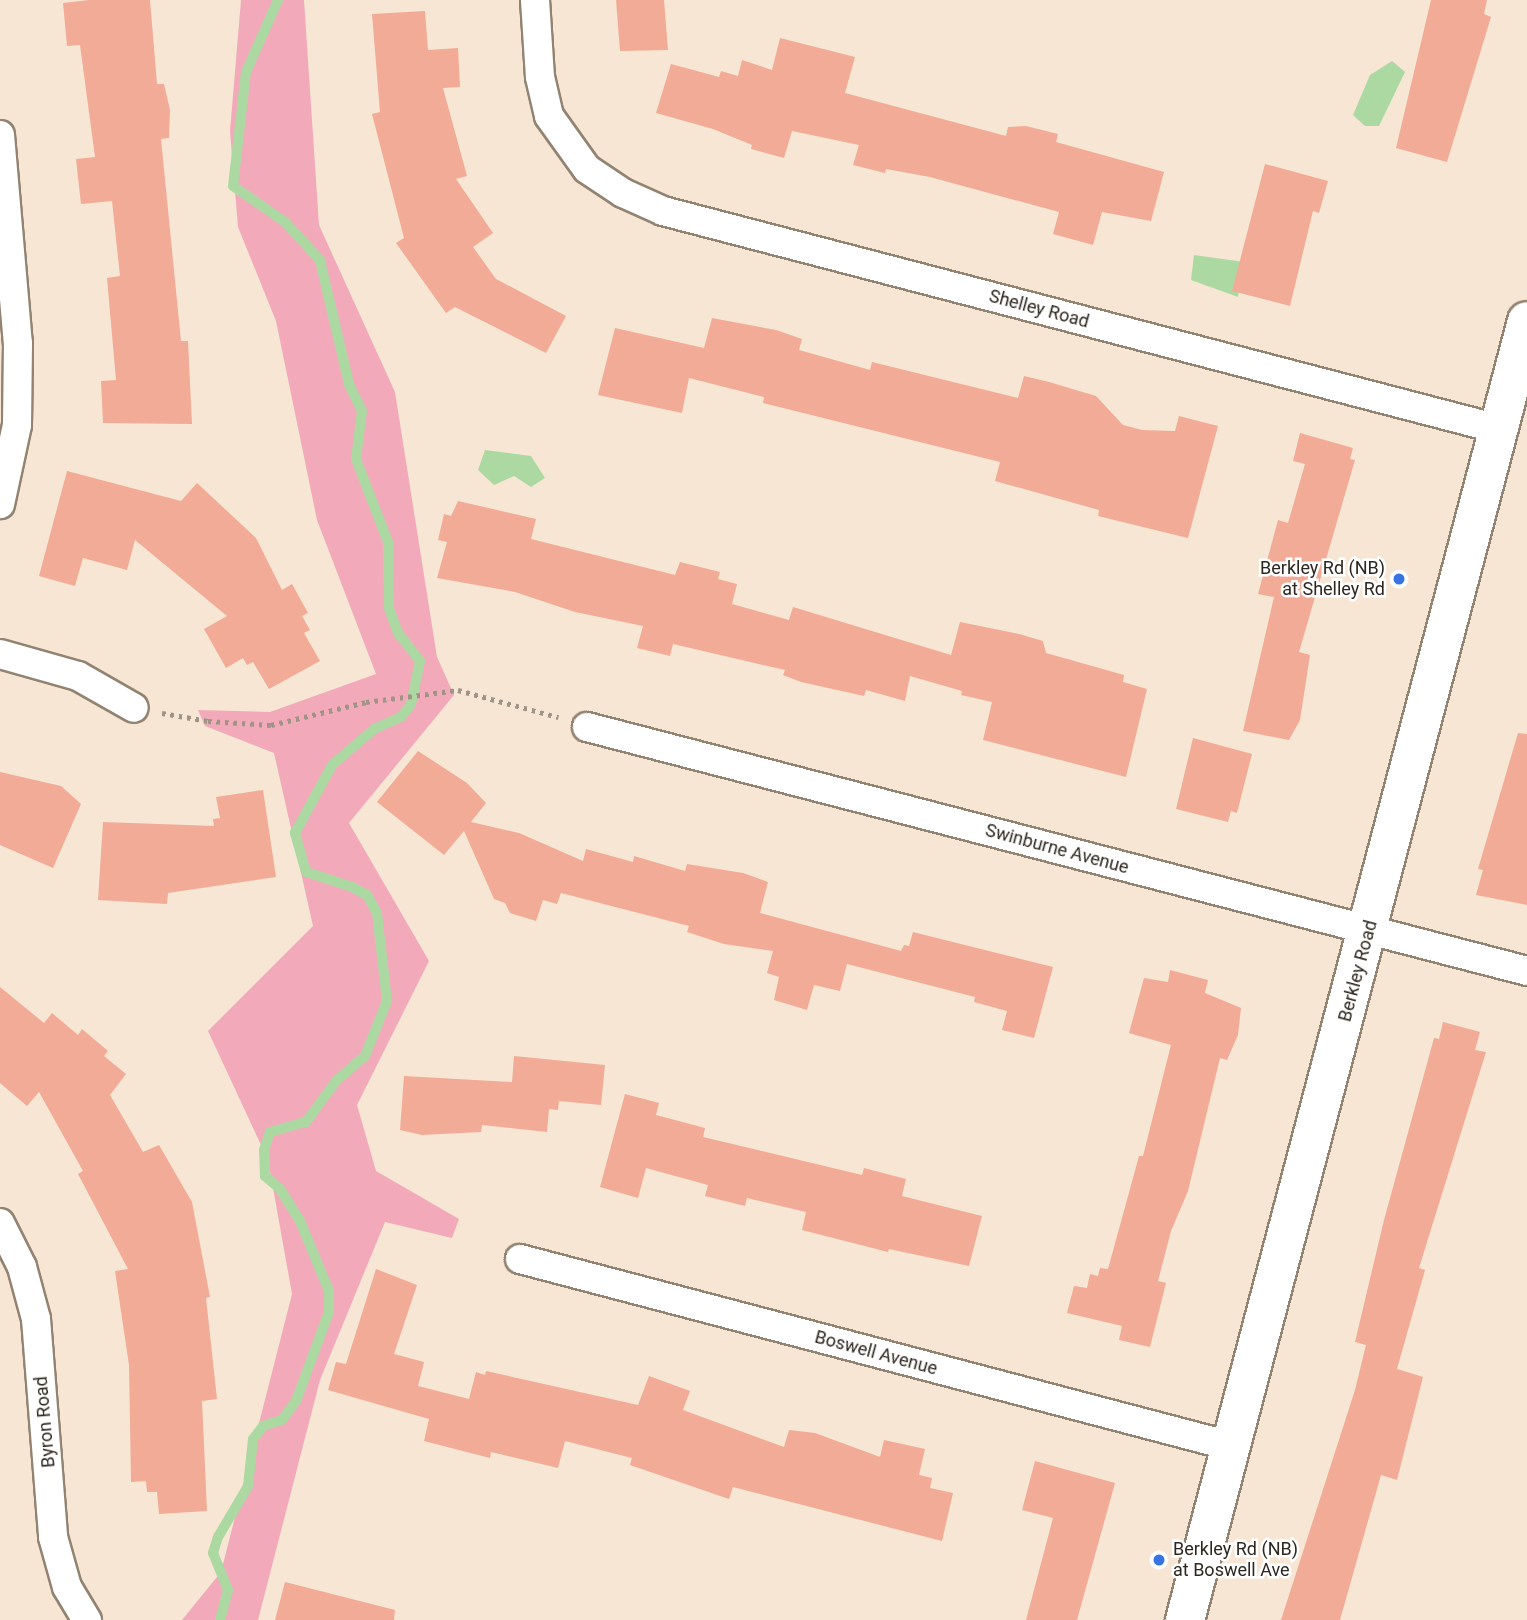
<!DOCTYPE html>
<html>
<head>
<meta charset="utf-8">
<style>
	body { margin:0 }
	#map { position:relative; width:1527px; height:1620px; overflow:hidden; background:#f6e6d3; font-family:Roboto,sans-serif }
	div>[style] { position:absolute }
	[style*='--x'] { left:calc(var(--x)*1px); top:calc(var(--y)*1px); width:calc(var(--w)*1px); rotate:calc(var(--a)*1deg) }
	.green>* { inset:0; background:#f2aabb }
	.water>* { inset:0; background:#acd9a2 }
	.stream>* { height:10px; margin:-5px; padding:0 5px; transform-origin:5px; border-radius:5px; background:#acd9a2 }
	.building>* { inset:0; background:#f2ab96 }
	.path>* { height:4.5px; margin-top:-2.25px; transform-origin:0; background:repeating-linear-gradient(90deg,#a09486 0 3.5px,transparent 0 8.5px) }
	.roads { filter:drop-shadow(2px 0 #928372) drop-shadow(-2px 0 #928372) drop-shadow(0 2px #928372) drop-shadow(0 -2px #928372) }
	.street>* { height:28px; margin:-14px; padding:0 14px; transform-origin:14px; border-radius:14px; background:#fff }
	.secondary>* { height:38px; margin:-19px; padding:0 19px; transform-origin:19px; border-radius:19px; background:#fff }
	.dots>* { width:19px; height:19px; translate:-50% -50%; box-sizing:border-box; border:4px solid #fff; border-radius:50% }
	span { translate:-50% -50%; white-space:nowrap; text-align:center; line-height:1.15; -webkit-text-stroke:5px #fff; paint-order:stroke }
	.street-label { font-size:18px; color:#2d2720 }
	.poi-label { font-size:18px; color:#2d2720 }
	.right { translate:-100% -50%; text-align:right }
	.left { translate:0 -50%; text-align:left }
</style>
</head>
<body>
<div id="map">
	<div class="green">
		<div style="clip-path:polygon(241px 0,304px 0,319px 225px,395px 392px,437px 657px,454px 695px,349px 823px,429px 961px,357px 1105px,376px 1171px,459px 1219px,452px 1238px,385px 1222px,320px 1380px,258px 1620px,182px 1620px,221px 1572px,292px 1294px,268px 1160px,208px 1031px,313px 926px,274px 753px,205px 726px,198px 710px,270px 712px,376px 674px,317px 520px,276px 321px,238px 227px,230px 131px)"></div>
	</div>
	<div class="water">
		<div style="clip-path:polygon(1392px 61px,1405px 72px,1379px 126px,1365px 126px,1353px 115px,1370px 75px)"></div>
		<div style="clip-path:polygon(1194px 255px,1244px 262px,1238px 297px,1191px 280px)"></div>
		<div style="clip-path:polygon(485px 450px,531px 456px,545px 478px,531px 487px,514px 476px,494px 485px,478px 470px)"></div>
	</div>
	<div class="stream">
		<div style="--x:220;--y:1620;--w:31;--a:-75"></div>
		<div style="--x:228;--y:1590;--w:40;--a:-112"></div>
		<div style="--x:213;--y:1553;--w:17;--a:-73"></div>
		<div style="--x:218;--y:1537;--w:59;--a:-59.5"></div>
		<div style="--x:248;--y:1486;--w:47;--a:-83.9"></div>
		<div style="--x:253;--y:1439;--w:16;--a:-52"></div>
		<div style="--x:263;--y:1426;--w:20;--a:-18"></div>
		<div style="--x:282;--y:1420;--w:24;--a:-54"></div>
		<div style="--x:296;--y:1401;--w:95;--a:-69.7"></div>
		<div style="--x:329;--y:1312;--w:21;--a:-90"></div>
		<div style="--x:329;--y:1291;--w:76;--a:-112.5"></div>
		<div style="--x:300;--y:1221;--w:38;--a:-122"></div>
		<div style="--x:280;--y:1189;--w:20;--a:-139"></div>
		<div style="--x:265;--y:1176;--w:26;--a:-92"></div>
		<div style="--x:264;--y:1150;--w:19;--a:-72"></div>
		<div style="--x:270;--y:1132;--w:37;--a:-16"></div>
		<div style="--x:306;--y:1122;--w:51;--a:-53.8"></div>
		<div style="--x:336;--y:1081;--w:38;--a:-41"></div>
		<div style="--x:365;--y:1056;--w:59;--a:-68.2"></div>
		<div style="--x:387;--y:1001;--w:89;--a:-96.5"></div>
		<div style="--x:377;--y:913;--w:21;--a:-119"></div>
		<div style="--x:367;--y:895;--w:17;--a:-152"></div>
		<div style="--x:352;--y:887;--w:48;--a:-161.9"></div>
		<div style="--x:306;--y:872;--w:41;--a:-105.8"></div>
		<div style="--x:295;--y:833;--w:77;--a:-61.4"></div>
		<div style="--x:332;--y:765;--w:55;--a:-40.6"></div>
		<div style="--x:374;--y:729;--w:30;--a:-24"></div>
		<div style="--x:401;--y:717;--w:16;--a:-52"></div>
		<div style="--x:411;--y:704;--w:44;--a:-78.2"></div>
		<div style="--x:420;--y:661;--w:36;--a:-128"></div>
		<div style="--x:398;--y:633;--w:27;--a:-110"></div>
		<div style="--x:389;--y:608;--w:66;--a:-90.9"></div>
		<div style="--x:388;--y:542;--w:89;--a:-111.1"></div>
		<div style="--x:356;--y:459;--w:48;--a:-82.9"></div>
		<div style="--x:362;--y:411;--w:30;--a:-116"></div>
		<div style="--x:349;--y:384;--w:127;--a:-103.2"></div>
		<div style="--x:320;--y:260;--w:52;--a:-132.6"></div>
		<div style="--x:285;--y:222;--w:63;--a:-145.3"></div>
		<div style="--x:233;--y:186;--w:115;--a:-83.5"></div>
		<div style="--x:246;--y:72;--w:79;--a:-66"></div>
	</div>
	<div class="building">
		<div style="clip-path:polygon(89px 0,150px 0,157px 84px,164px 84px,170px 110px,169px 138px,161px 139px,181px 341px,188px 341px,192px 424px,103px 423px,101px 381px,116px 380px,107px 278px,120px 276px,112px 201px,81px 204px,76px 159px,95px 157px,80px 45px,67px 46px,63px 3px)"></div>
		<div style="clip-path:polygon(616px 0,664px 0,668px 50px,620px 51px)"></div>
		<div style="clip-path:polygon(1431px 0,1487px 0,1484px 14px,1491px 17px,1447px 162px,1396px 148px)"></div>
		<div style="clip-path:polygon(425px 11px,428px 50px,458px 48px,460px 87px,443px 88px,467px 176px,456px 179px,493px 233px,473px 247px,496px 279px,566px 316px,546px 353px,455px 307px,446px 313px,396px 243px,404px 238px,372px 114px,380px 112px,372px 14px)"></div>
		<div style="clip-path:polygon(780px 38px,855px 57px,845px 93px,1006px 136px,1008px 127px,1026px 126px,1058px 134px,1056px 142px,1164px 172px,1151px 221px,1102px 212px,1093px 245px,1053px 234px,1059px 212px,930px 177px,886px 169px,885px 173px,853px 165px,859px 145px,792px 131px,784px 158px,751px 149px,752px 145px,713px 129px,656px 113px,671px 64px,719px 77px,721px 71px,738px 76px,742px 60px,772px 70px)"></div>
		<div style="clip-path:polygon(1265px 164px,1328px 181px,1319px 213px,1313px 211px,1290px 306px,1232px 291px)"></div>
		<div style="clip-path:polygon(712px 318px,776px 330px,802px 339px,799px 350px,870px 370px,872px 362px,1018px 398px,1024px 376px,1049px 382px,1096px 396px,1123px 425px,1142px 430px,1175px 431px,1179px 416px,1218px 426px,1188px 538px,1098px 516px,1099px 510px,995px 481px,1000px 462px,763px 403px,764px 397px,689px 378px,682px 413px,598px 395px,615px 328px,704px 348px)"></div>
		<div style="clip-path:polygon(1300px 433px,1353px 448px,1350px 459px,1355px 460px,1299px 652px,1310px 655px,1300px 720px,1289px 740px,1243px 731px,1274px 597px,1258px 594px,1278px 520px,1288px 523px,1305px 464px,1293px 461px)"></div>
		<div style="clip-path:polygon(67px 471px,181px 501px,197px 483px,256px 538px,282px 590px,292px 584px,308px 613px,302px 616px,310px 630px,304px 633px,320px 661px,269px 689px,253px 662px,247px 665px,243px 658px,226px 668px,204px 629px,227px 616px,135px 540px,127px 570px,83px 558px,75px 586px,39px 576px)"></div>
		<div style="clip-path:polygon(458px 501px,536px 519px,531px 539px,675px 575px,680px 562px,720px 572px,718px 579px,737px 584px,732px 604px,789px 620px,793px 607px,951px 655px,960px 622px,1019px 634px,1043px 641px,1046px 653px,1124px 675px,1123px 682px,1147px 689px,1126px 777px,983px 740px,992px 702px,961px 695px,962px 691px,910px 676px,905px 701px,866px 690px,864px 696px,801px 682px,783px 675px,785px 670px,673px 644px,670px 656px,637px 648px,643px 626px,575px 612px,515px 592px,437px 578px,447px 542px,438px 540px,444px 514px,451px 516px)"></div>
		<div style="clip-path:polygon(1518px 733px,1527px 734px,1527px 905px,1476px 895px,1483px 870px,1478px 869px)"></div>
		<div style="clip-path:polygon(1193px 738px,1252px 754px,1237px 813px,1231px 811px,1228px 822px,1176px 809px)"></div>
		<div style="clip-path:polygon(418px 751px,467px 783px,486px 803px,471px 822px,519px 833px,583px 861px,586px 849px,633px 862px,634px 856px,685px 871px,687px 864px,743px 873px,768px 882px,760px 913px,901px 951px,904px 945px,909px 946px,913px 932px,1053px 967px,1034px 1038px,1002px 1030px,1007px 1011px,974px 1002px,975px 997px,847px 964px,840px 991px,814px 985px,807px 1010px,774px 1000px,779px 977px,767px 973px,773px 951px,724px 944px,687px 932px,689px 926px,561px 893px,557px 904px,543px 900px,536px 921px,510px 913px,505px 903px,494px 899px,464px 831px,444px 855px,377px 802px)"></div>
		<div style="clip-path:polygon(0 772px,61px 786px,81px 804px,53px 868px,0 845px)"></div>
		<div style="clip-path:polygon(263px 790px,276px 877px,168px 893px,167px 904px,98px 900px,103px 822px,214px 826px,213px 819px,220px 818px,216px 797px)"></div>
		<div style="clip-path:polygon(1170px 970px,1208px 980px,1205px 993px,1241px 1008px,1238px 1035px,1227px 1060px,1220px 1058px,1188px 1191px,1171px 1231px,1158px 1281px,1166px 1283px,1150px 1347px,1119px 1340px,1122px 1326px,1067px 1313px,1074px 1286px,1087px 1288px,1090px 1274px,1098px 1276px,1100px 1268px,1108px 1269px,1139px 1156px,1143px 1156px,1171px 1045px,1129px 1033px,1144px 978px,1168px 982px)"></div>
		<div style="clip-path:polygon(0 987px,44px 1023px,52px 1013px,78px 1035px,82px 1029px,108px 1051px,104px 1056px,126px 1074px,110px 1095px,143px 1152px,159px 1145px,192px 1202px,210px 1297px,206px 1298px,217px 1399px,202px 1401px,207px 1511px,159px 1514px,157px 1492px,147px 1492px,146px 1481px,131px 1482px,129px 1365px,115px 1271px,128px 1269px,78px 1174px,83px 1171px,39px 1092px,27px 1106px,0 1083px)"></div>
		<div style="clip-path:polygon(1443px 1022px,1480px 1032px,1475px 1050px,1486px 1052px,1419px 1268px,1425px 1270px,1397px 1369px,1423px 1377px,1397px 1480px,1381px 1475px,1340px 1620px,1281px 1620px,1355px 1390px,1366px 1345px,1355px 1342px,1384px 1220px,1434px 1038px,1439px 1039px)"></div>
		<div style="clip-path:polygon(514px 1056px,605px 1065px,601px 1105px,559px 1101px,558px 1110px,549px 1109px,547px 1132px,482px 1125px,481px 1132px,422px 1135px,400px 1130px,404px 1076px,512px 1082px)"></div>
		<div style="clip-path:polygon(625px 1094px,659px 1103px,656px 1115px,705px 1128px,703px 1137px,862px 1175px,864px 1168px,906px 1179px,902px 1196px,982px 1216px,969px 1266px,889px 1249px,888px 1252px,802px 1230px,806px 1212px,747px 1198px,745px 1206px,705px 1196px,708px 1185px,646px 1168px,638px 1198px,600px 1187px)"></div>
		<div style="clip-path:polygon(376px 1269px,417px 1285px,394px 1354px,424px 1362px,418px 1386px,469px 1399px,476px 1372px,485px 1375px,486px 1371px,638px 1405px,649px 1376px,690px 1391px,683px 1410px,784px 1447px,789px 1430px,815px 1433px,880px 1457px,884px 1440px,925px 1449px,919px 1475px,932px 1478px,930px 1488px,953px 1493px,942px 1541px,733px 1487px,729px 1499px,630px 1465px,632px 1458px,565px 1441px,558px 1468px,491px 1452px,490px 1458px,424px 1441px,429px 1419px,328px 1390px,336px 1362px,346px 1364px)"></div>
		<div style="clip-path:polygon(1035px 1461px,1115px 1483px,1077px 1620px,1026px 1620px,1053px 1518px,1022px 1510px)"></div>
		<div style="clip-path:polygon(285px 1582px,395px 1610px,394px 1620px,275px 1620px)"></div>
	</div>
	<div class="path">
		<div style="--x:162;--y:713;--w:47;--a:9.9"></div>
		<div style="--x:208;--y:721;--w:63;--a:3.6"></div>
		<div style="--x:271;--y:725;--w:98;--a:-13.6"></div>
		<div style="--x:366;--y:702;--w:93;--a:-7.4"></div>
		<div style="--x:458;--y:690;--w:104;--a:15.1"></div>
	</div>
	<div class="roads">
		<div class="street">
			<div style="--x:535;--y:0;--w:77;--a:86.3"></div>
			<div style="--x:540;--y:77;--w:40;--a:77"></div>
			<div style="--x:549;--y:116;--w:65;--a:54.4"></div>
			<div style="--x:587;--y:169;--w:43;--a:33.7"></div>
			<div style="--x:623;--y:193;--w:44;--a:24.2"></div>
			<div style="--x:663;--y:211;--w:864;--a:14.62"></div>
			<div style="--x:0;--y:135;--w:209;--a:85.1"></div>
			<div style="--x:18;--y:343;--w:82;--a:90.7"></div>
			<div style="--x:17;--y:425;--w:81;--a:102.1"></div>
			<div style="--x:0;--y:654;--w:81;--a:15.8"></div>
			<div style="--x:78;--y:676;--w:64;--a:29.7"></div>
			<div style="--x:587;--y:727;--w:971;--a:14.55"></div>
			<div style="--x:0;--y:1223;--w:49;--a:63.4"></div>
			<div style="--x:22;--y:1267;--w:54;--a:74.9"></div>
			<div style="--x:36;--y:1319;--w:219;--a:85.5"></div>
			<div style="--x:53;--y:1537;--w:52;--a:74.4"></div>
			<div style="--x:67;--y:1587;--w:39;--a:59"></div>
			<div style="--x:520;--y:1259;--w:735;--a:14.74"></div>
		</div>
		<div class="secondary">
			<div style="--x:1185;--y:1620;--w:1343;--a:-75.25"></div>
		</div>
	</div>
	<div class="dots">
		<div style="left:1399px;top:579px;background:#3773e2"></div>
		<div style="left:1159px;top:1560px;background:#3773e2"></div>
	</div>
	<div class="street-label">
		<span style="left:1039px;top:309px;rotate:15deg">Shelley Road</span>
		<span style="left:1057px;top:849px;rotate:15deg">Swinburne Avenue</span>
		<span style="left:1358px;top:971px;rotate:-75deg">Berkley Road</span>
		<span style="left:876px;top:1353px;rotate:15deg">Boswell Avenue</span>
		<span style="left:45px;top:1422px;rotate:-95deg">Byron Road</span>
	</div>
	<div class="poi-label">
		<span class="right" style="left:1385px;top:579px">Berkley Rd (NB)<br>at Shelley Rd</span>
		<span class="left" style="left:1173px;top:1560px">Berkley Rd (NB)<br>at Boswell Ave</span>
	</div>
</div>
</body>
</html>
